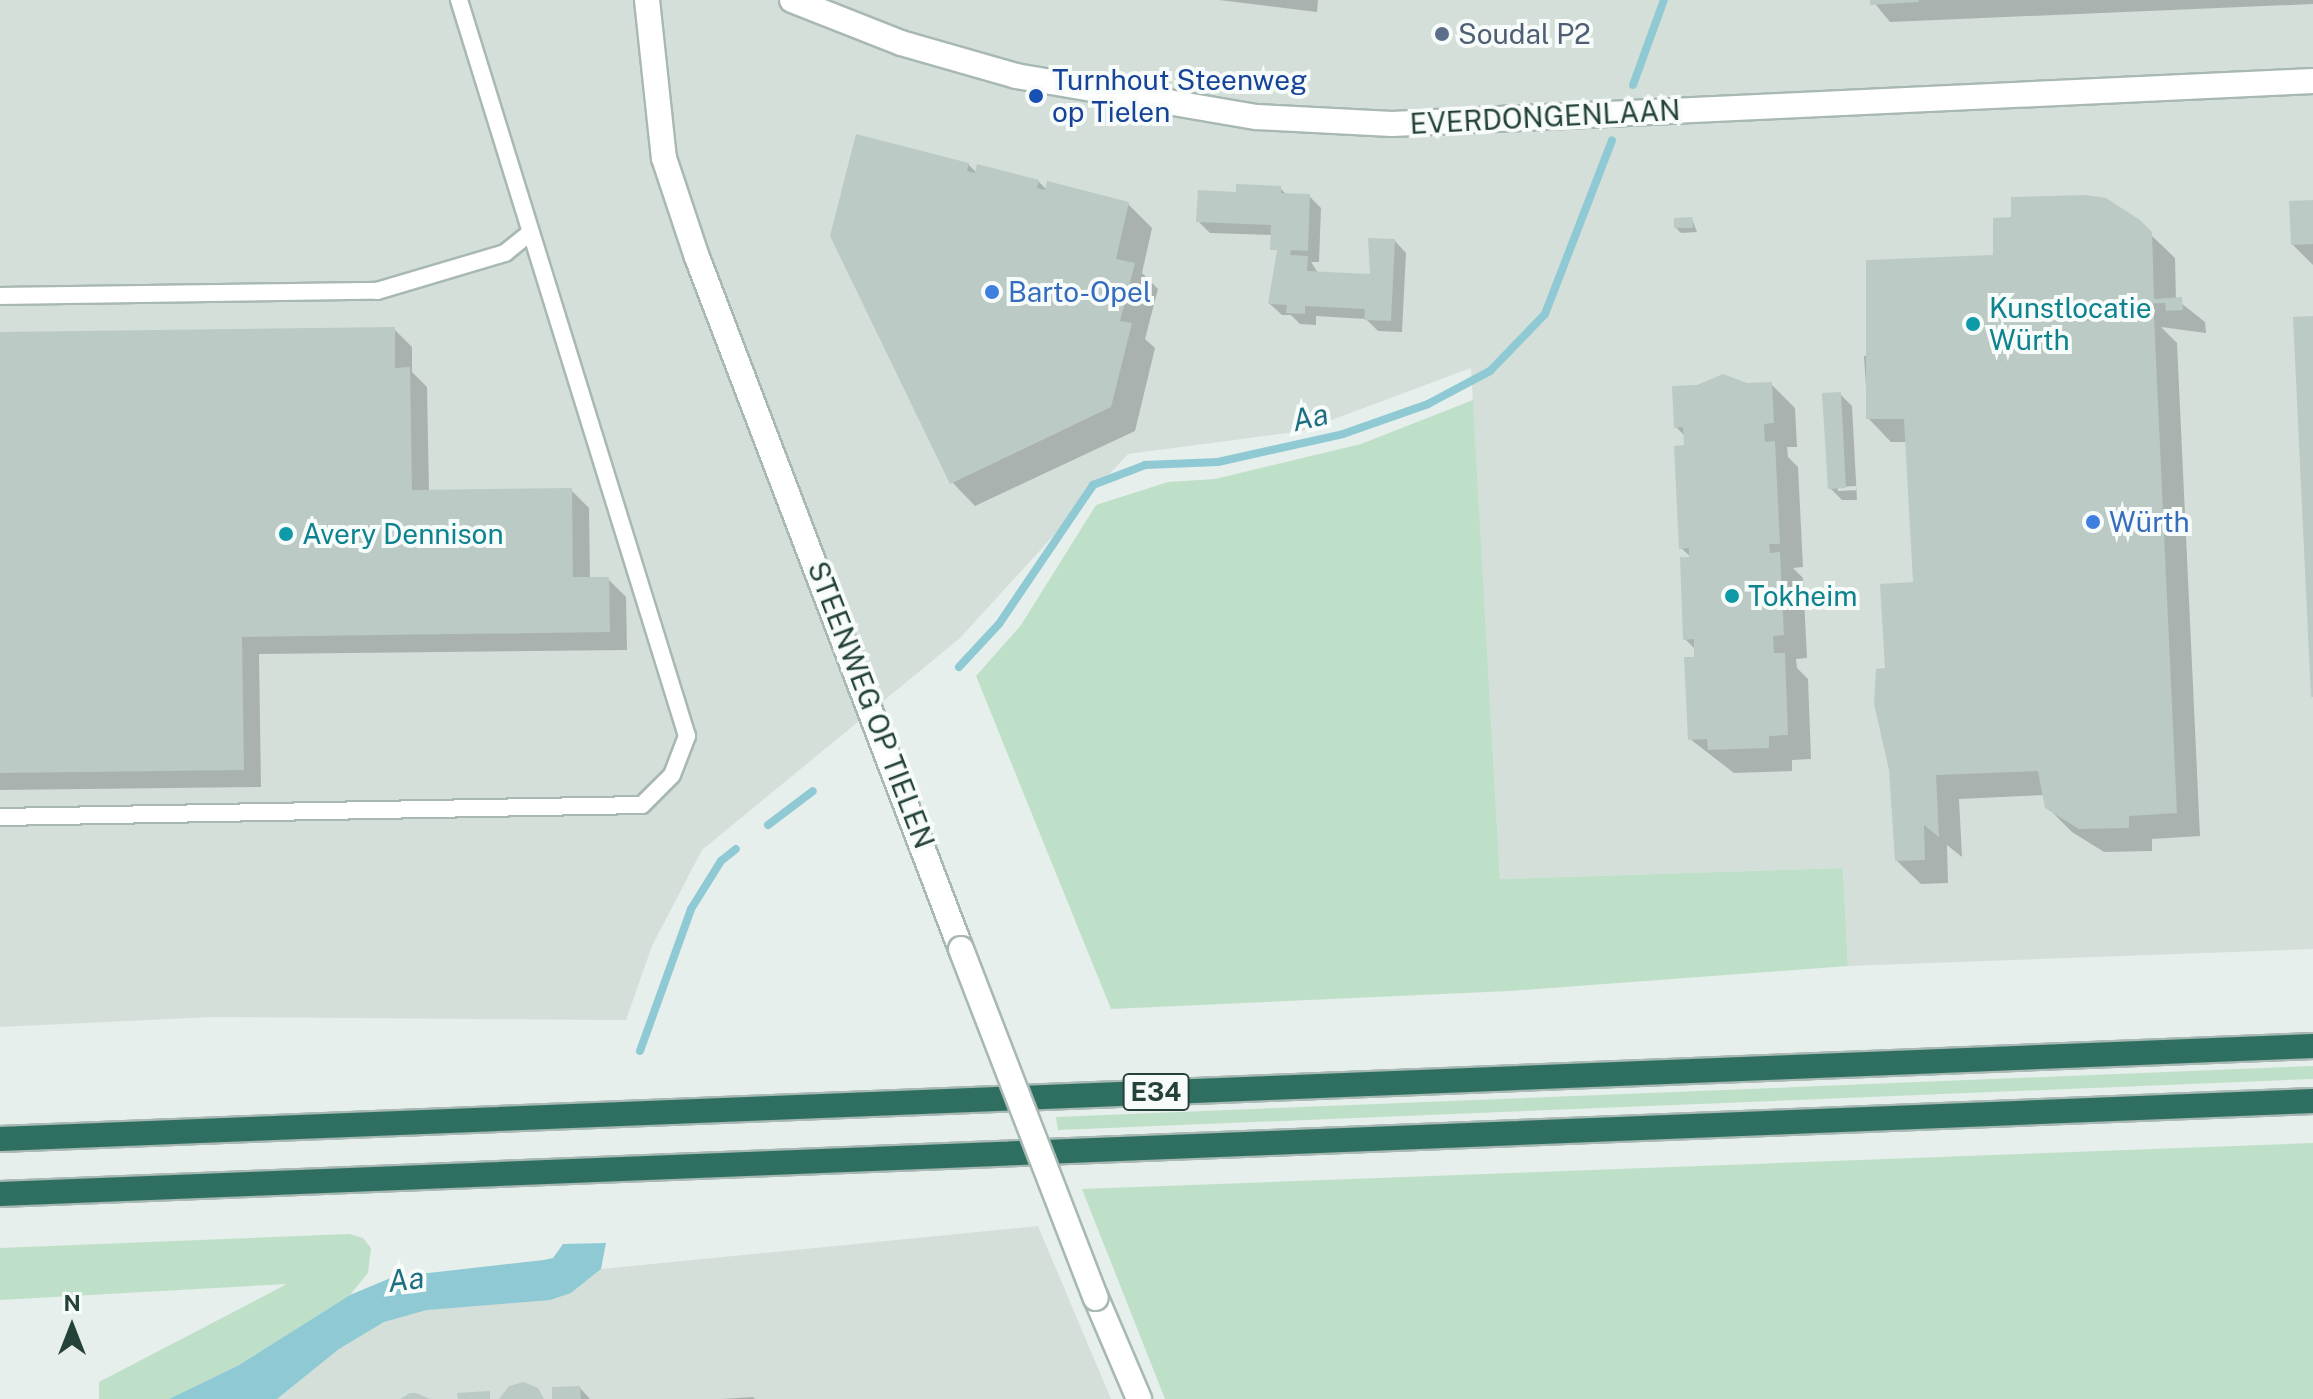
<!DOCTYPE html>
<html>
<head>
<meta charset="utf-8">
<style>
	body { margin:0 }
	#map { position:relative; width:2313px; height:1399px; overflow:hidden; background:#e6efeb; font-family:"Public Sans",sans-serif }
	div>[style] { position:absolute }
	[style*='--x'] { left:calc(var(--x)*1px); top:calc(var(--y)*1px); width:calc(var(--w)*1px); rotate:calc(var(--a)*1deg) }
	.built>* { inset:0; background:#d4dfda }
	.green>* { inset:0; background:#bfe0c8 }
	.water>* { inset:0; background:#8ec9d4 }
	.shadow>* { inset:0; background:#0003 }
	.stream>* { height:8px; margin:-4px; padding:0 4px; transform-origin:4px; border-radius:4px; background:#8ec9d4 }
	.building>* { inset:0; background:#bbcac4 }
	.roads { filter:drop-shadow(2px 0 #a8b8b2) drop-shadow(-2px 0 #a8b8b2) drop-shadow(0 2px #a8b8b2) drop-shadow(0 -2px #a8b8b2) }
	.service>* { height:16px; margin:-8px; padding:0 8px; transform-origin:8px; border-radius:8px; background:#fff }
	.tertiary>* { height:24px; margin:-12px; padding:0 12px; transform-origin:12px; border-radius:12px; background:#fff }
	.motorway>* { height:24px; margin:-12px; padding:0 12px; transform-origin:12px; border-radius:12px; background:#2f6f62 }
	.bridges { filter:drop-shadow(2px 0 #a8b8b2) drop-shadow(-2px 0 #a8b8b2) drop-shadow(0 2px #a8b8b2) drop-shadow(0 -2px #a8b8b2) }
	.tertiary-bridge>* { height:24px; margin:-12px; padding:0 12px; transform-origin:12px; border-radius:12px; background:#fff }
	.dots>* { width:22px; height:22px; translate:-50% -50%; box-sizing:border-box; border:4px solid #f7fbf9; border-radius:50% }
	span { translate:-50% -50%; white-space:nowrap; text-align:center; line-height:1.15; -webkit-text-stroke:8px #f7fbf9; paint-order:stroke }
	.shield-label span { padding:2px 6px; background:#f7fbf9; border:2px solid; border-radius:6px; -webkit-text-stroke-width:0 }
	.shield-label { font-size:26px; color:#24423a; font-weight:700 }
	.service-label { font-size:28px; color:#4e5e75 }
	.left { translate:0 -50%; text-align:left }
	.transit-label { font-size:28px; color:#164399 }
	.street-label { font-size:28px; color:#24423a }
	.shop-label { font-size:28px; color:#366cbe }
	.culture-label { font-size:28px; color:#0d838f }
	.water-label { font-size:30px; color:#1c6f80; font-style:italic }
	.north { position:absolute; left:32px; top:1287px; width:80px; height:80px; -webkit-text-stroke:6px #f7fbf9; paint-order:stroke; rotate:0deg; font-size:22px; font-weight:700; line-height:32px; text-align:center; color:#24423a }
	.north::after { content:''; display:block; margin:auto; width:28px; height:36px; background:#24423a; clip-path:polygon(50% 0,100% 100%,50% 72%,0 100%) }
</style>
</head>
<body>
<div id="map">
	<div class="built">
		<div style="clip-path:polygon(0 0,2313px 0,2313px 949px,1848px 966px,1843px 868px,1500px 879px,1471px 368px,1302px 431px,1128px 454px,960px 638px,702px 850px,652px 946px,626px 1020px,212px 1017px,0 1027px)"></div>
		<div style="clip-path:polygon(1038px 1226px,1111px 1399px,277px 1399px,339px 1349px,384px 1322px,427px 1310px,571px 1293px,601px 1269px)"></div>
	</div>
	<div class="green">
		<div style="clip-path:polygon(1473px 400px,1500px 879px,1843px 868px,1848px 966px,1509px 991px,1111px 1009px,976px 676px,1021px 625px,1096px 505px,1168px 482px,1215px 479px,1361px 444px)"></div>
		<div style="clip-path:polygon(2313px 1066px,2313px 1079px,1058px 1130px,1056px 1117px)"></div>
		<div style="clip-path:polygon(2313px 1143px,2313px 1399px,1165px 1399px,1082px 1189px)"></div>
		<div style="clip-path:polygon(349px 1234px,363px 1238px,371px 1248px,368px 1273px,350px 1295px,239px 1365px,169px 1399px,99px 1399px,99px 1382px,287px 1284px,0 1300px,0 1248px)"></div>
	</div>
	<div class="water">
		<div style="clip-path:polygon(606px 1243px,601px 1269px,571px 1293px,550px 1300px,427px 1310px,384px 1322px,339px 1349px,277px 1399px,169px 1399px,239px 1365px,350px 1295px,393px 1277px,544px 1260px,553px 1258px,563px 1244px)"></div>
	</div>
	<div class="shadow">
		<div style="clip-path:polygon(1219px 0,1318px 0,1317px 12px)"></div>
		<div style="clip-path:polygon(1872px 0,2313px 0,2313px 4px,1890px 22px)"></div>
		<div style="clip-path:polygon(968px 164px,977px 173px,1038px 181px,1047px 190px,1128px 204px,1152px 228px,1142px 273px,1158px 289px,1145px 339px,1155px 348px,1135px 431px,975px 506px,952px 482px,832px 236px)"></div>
		<div style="clip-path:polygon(1280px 188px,1287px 195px,1309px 196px,1321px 208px,1319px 262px,1311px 262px,1318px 273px,1373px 276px,1395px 241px,1406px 253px,1402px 332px,1378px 331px,1366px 319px,1316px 316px,1316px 325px,1300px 324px,1291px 315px,1282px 315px,1270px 304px,1278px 254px,1273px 235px,1210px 233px,1198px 221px,1238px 194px)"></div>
		<div style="clip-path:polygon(2313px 202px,2313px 265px,2293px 245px)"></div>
		<div style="clip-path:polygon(1692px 219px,1697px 232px,1681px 233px,1676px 228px)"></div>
		<div style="clip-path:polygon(2150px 234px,2175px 258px,2176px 299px,2205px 322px,2206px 333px,2161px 327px,2177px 343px,2200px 836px,2152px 839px,2152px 851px,2104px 852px,2072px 832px,2047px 807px,2045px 795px,1959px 799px,1962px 857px,1947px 845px,1948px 883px,1921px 884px,1897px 861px,1887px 670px,1915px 584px,1908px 442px,1891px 442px,1868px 418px,1864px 356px,1872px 355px,1995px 257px)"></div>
		<div style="clip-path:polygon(394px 329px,412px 347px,412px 372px,427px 387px,429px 492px,571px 490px,589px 508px,590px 579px,608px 579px,626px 597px,627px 650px,259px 654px,261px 787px,0 790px,0 334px)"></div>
		<div style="clip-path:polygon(1771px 384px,1795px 408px,1797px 447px,1787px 447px,1788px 457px,1798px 467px,1803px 567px,1793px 568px,1803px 578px,1807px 658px,1796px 659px,1797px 668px,1808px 679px,1811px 759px,1792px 760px,1792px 771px,1734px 773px,1690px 739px,1697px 659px,1696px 650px,1685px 639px,1692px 558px,1681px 548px,1686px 447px,1686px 437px,1676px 427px,1747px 385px)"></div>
		<div style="clip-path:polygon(evenodd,1840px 394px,1852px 406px,1857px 500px,1842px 500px,1830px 488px,1840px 394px,1856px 486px,1857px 490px,1838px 491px,1838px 487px,1856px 486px)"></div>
		<div style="clip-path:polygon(580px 1388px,590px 1399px,554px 1399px)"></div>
		<div style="clip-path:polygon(753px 1397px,755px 1399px,721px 1399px)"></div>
	</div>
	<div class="stream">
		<div style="--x:1633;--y:85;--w:90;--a:-70"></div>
		<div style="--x:959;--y:667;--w:59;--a:-47.1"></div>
		<div style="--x:999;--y:624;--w:168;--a:-55.9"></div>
		<div style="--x:1093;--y:485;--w:56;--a:-21"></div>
		<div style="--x:1145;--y:465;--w:73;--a:-2.4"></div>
		<div style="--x:1218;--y:462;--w:128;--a:-12.6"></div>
		<div style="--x:1343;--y:434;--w:90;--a:-19.4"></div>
		<div style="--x:1428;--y:404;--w:70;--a:-28"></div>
		<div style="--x:1490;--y:371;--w:79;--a:-46"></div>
		<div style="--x:1545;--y:314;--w:186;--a:-68.9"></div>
		<div style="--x:768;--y:825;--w:56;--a:-37.1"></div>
		<div style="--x:640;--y:1051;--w:151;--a:-70.2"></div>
		<div style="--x:691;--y:909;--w:57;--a:-58"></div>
		<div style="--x:721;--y:861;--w:19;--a:-39"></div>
	</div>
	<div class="building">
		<div style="clip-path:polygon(1870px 0,1919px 0,1919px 2px,1870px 5px)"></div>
		<div style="clip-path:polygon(856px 134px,969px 163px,967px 171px,975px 173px,977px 164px,1039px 180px,1037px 188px,1045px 190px,1047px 181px,1129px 202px,1116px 259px,1135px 263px,1120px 321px,1132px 323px,1111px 407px,950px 484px,830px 236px)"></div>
		<div style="clip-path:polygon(1236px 184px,1281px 186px,1281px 193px,1310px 194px,1308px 251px,1291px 250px,1290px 255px,1308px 256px,1307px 271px,1370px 274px,1368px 238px,1395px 239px,1391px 321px,1364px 320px,1365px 309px,1305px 306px,1305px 314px,1286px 313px,1287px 305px,1268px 304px,1277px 250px,1270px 250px,1271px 225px,1196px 222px,1198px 190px,1236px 192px)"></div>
		<div style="clip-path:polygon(2086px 195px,2106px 198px,2140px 220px,2152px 232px,2154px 299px,2182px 297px,2183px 310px,2166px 311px,2165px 303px,2086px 306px,2087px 321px,2154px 317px,2177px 813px,2129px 816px,2129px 828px,2079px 829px,2045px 808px,2038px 771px,1936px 775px,1939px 837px,1924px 825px,1925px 860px,1895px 861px,1889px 770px,1874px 704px,1876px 669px,1885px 668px,1880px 584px,1913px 582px,1904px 419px,1866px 419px,1866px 260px,1993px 255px,1993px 218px,2011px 217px,2011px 197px)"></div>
		<div style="clip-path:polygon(2313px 200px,2313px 244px,2291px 245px,2289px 201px)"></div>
		<div style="clip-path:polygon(1692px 217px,1693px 228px,1674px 228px,1674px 218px)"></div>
		<div style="clip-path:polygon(2313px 316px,2313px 697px,2311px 697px,2293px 317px)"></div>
		<div style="clip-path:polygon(395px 327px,395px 368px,410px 367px,412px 490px,572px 488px,573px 577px,609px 577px,610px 632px,242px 637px,244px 770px,0 773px,0 332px)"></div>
		<div style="clip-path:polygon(1723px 374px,1747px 383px,1772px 382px,1774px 423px,1764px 424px,1765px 442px,1775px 441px,1780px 544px,1769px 544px,1770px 553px,1780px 552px,1784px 635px,1773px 636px,1774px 653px,1785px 653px,1788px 735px,1769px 736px,1769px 748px,1708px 750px,1707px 739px,1688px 740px,1684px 657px,1694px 657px,1694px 639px,1683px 640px,1680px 557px,1689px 557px,1689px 548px,1679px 549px,1674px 446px,1684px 445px,1683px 427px,1674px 428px,1672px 386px,1697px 385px)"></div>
		<div style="clip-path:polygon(1841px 392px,1846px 488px,1828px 489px,1822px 393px)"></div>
		<div style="clip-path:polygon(524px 1382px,538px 1388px,544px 1399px,499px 1399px,509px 1386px)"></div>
		<div style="clip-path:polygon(580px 1386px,581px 1399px,552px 1399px,552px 1387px)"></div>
		<div style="clip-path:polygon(490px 1391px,490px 1399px,458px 1399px,457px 1393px)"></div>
		<div style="clip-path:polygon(410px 1393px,416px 1393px,430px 1399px,400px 1399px)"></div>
	</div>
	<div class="roads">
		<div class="service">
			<div style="--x:0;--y:296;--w:377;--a:-0.8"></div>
			<div style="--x:377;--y:291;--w:134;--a:-16.5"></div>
			<div style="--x:505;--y:253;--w:32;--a:-39"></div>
			<div style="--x:0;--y:817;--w:642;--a:-1.07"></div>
			<div style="--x:642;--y:805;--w:42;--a:-45"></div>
			<div style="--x:672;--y:775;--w:42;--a:-69"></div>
			<div style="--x:687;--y:736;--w:771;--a:-107.21"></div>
		</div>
		<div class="tertiary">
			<div style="--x:647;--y:0;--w:159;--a:83.9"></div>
			<div style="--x:664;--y:158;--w:104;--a:71.6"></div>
			<div style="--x:697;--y:257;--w:741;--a:69.12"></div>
			<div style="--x:792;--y:0;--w:117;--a:21.5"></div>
			<div style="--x:901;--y:43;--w:120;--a:16"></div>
			<div style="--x:1016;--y:76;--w:244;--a:9.7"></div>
			<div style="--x:1257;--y:117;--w:135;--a:3"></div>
			<div style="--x:1392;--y:124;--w:922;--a:-2.67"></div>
			<div style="--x:1096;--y:1298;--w:110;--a:66.9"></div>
		</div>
		<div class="motorway">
			<div style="--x:0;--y:1139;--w:2315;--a:-2.3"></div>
			<div style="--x:0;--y:1194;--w:2315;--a:-2.3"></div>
		</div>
	</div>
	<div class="bridges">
		<div class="tertiary-bridge">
			<div style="--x:961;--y:949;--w:374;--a:68.9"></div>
		</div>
	</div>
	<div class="dots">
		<div style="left:1442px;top:34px;background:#5c6f8a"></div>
		<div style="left:1036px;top:96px;background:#1a4fb4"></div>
		<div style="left:992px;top:292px;background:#3f7fe0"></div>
		<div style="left:1973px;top:324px;background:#0f9aa8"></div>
		<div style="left:2093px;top:522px;background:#3f7fe0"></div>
		<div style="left:286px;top:534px;background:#0f9aa8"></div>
		<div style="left:1732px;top:596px;background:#0f9aa8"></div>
	</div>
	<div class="shield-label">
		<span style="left:1156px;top:1092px">E34</span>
	</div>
	<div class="service-label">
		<span class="left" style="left:1458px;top:34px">Soudal P2</span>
	</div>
	<div class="transit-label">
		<span class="left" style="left:1052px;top:96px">Turnhout Steenweg<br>op Tielen</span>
	</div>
	<div class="street-label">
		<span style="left:1545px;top:117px;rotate:-3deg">EVERDONGENLAAN</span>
		<span style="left:871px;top:705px;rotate:69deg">STEENWEG OP TIELEN</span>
	</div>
	<div class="shop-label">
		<span class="left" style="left:1008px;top:292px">Barto-Opel</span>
		<span class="left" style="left:2109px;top:522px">Würth</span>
	</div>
	<div class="culture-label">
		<span class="left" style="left:1989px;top:324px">Kunstlocatie<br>Würth</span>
		<span class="left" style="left:302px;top:534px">Avery Dennison</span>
		<span class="left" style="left:1748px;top:596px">Tokheim</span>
	</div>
	<div class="water-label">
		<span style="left:1310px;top:417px;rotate:-13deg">Aa</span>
		<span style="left:406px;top:1279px;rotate:-7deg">Aa</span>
	</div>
	<div class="north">N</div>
</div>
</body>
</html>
